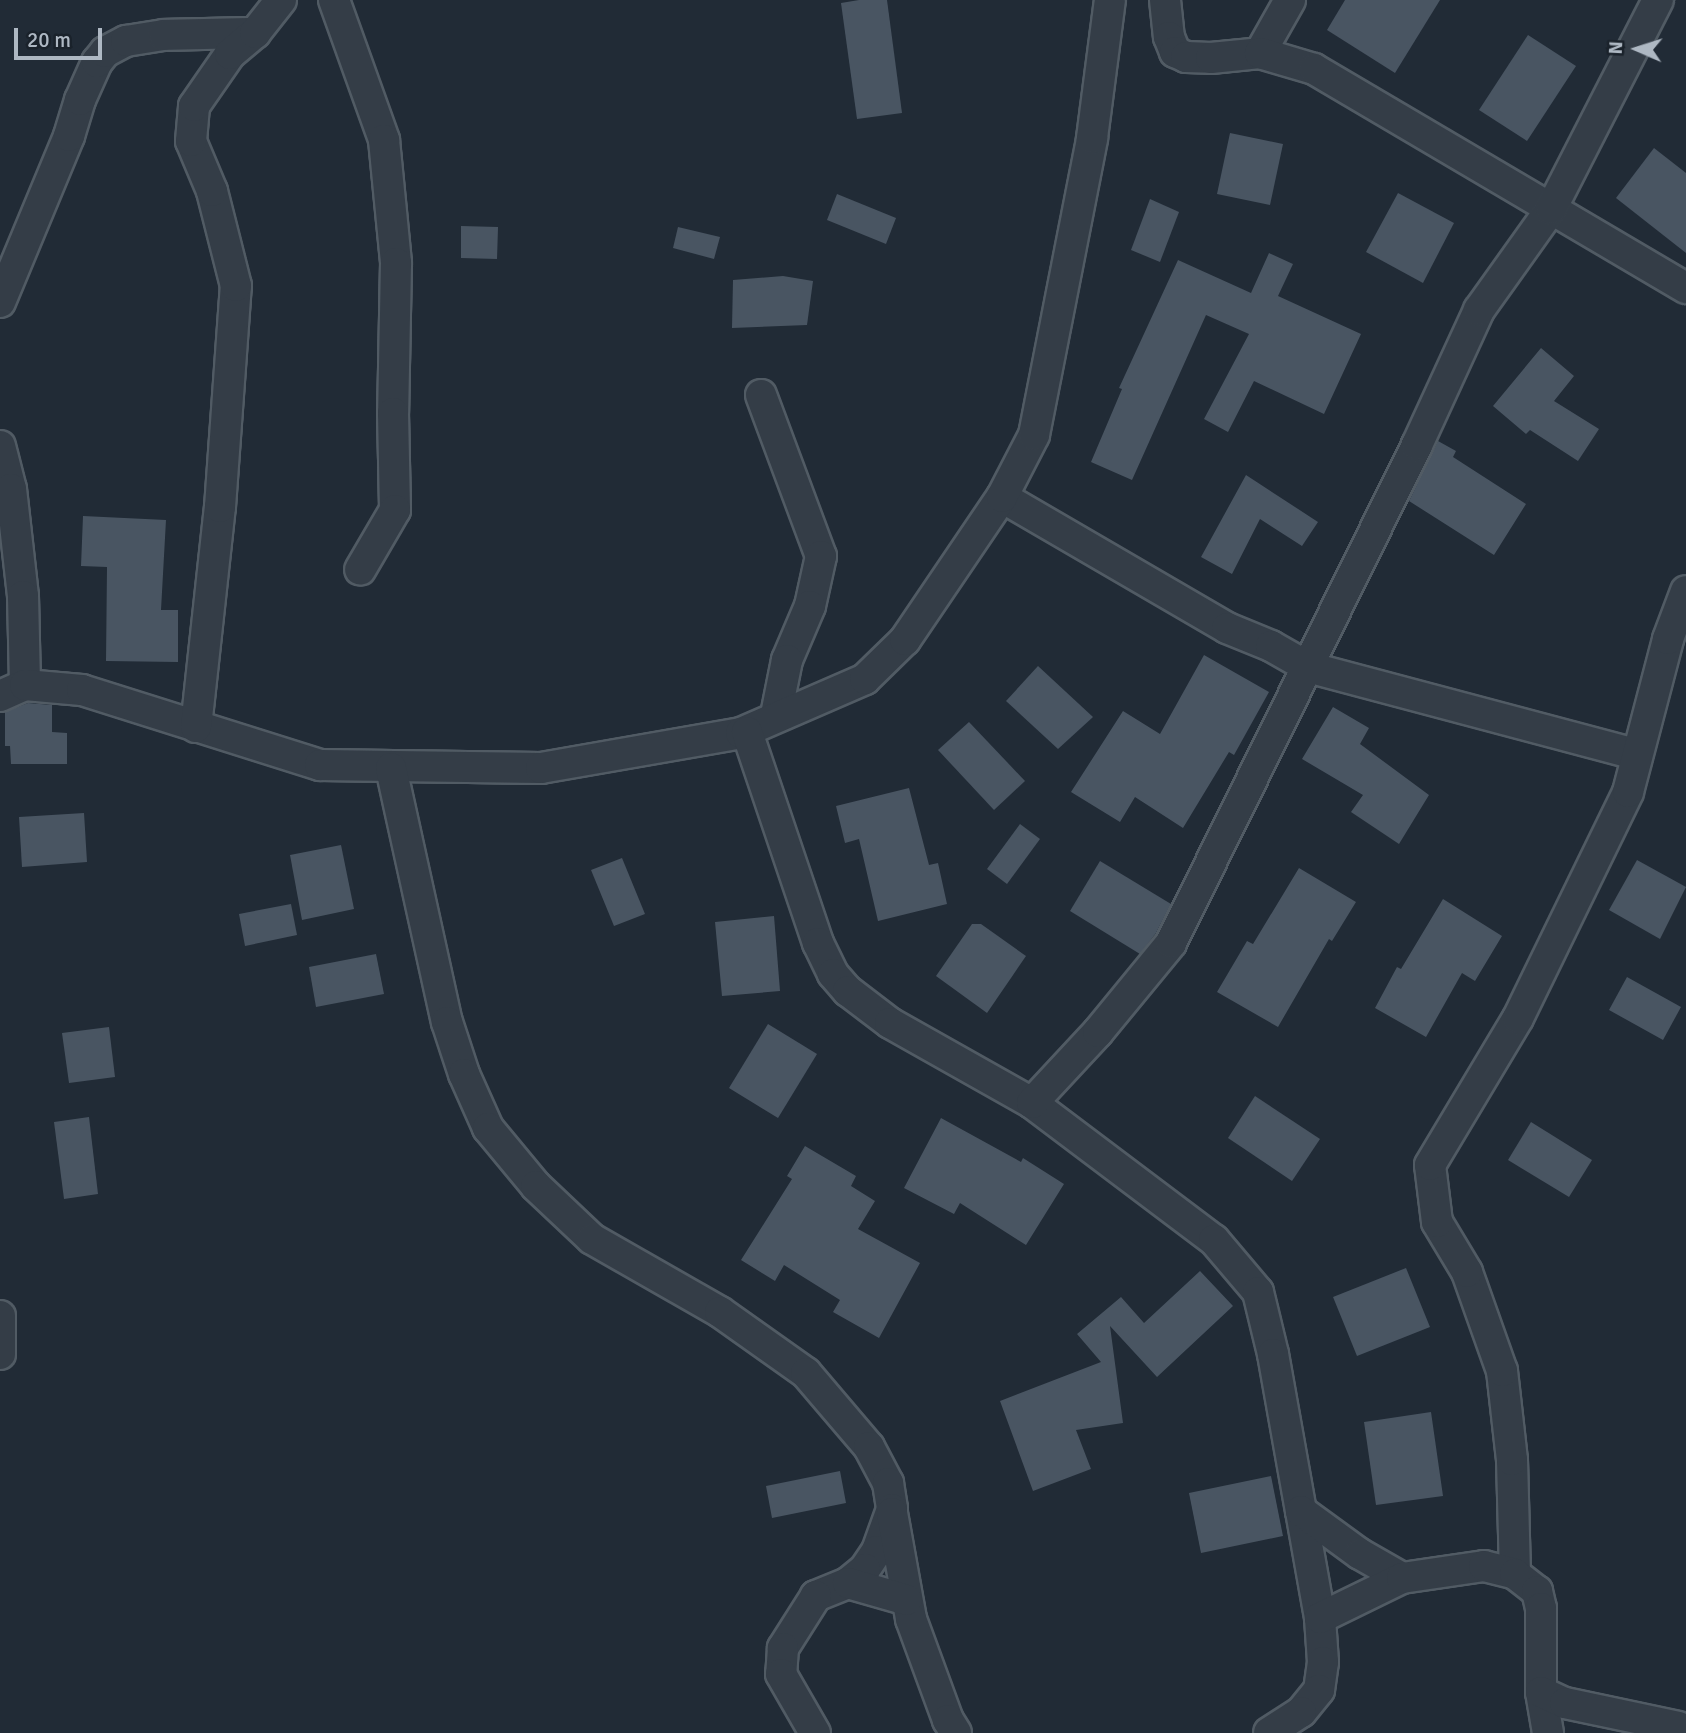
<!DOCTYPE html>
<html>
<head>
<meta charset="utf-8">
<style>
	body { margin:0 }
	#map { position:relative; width:1686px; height:1733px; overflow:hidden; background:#212b36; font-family:Signika,sans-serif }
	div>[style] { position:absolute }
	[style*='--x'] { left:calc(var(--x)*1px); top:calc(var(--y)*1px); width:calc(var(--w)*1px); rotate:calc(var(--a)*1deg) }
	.building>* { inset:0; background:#495562 }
	.roads { filter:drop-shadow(2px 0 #515b64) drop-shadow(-2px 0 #515b64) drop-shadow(0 2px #515b64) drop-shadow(0 -2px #515b64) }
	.minor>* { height:30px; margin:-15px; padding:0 15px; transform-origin:15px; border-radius:15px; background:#343d47 }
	span { translate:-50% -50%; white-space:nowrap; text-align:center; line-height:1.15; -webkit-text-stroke:7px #1a222b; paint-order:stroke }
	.north { position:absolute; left:1602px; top:14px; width:70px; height:70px; -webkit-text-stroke:5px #1a222b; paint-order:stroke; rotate:273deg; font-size:19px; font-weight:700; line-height:28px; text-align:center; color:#aeb8c3 }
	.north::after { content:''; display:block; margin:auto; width:24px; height:32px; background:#aeb8c3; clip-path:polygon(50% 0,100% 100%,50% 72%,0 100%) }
	.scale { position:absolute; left:14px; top:28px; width:88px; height:32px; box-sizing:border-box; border:4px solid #aeb8c3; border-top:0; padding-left:9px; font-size:21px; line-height:24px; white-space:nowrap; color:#aeb8c3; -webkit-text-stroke:5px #1a222b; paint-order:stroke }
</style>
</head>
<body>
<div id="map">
	<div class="building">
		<div style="clip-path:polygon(859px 0,887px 0,902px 113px,857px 119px,841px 3px)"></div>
		<div style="clip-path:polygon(1345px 0,1440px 0,1395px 73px,1327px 30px)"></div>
		<div style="clip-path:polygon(1528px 35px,1576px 66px,1527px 141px,1479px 110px)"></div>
		<div style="clip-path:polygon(1230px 133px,1283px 144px,1270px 205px,1217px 194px)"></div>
		<div style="clip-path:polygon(1654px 148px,1686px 173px,1686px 253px,1616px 198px)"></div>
		<div style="clip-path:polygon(1398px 193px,1454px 223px,1423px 283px,1366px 252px)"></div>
		<div style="clip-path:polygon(837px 194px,896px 218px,886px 244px,827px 220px)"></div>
		<div style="clip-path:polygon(1150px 199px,1179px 212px,1160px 262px,1131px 250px)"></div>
		<div style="clip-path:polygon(461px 226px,498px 227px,497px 259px,461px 258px)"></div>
		<div style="clip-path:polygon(678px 227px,720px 237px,714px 259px,673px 248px)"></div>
		<div style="clip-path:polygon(1269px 253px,1293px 264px,1278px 296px,1361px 334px,1324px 414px,1254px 381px,1228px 432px,1204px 419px,1249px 334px,1206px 315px,1132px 480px,1091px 462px,1122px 389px,1119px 388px,1178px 260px,1251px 293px)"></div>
		<div style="clip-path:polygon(783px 276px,813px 281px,807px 325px,732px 328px,733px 280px)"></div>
		<div style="clip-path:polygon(1541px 348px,1574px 376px,1554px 401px,1599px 429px,1578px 461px,1530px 430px,1526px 434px,1493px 406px)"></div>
		<div style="clip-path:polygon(1438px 441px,1456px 451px,1453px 457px,1526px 504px,1494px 555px,1409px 501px)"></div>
		<div style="clip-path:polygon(1246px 475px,1318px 522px,1302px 546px,1260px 519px,1232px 574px,1201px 557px)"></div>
		<div style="clip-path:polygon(83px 516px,166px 520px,161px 610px,178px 610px,178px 662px,106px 661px,107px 567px,81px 566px)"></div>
		<div style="clip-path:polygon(1204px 655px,1269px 692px,1234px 755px,1229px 752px,1183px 828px,1135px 797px,1120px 822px,1071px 792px,1123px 711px,1160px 734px)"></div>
		<div style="clip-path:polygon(1038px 666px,1093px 717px,1058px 749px,1006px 701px)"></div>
		<div style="clip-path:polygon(28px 703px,52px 705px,52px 732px,67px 733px,67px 764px,11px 764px,10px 746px,5px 746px,5px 712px)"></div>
		<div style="clip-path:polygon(1333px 707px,1369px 728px,1360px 744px,1429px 795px,1399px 844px,1351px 812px,1363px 795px,1302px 759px)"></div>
		<div style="clip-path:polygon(969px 722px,1025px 781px,994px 810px,938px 750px)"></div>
		<div style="clip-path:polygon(909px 788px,929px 865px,938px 863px,947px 904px,878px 921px,859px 839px,845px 843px,836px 806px)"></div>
		<div style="clip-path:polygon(84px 813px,87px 862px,22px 867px,19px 817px)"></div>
		<div style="clip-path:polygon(1020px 824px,1040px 839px,1007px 884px,987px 869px)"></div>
		<div style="clip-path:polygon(341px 845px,354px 909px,302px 920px,290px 855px)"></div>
		<div style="clip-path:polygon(622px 858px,645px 914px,614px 926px,591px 870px)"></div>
		<div style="clip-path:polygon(1637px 860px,1686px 887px,1660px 939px,1609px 910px)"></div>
		<div style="clip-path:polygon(1100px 861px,1171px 904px,1156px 933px,1140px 954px,1070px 911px)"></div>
		<div style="clip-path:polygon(1299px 868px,1356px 902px,1332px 941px,1329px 939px,1278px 1027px,1217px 992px,1247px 941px,1253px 944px)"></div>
		<div style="clip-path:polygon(1443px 899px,1502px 936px,1475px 981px,1462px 973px,1426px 1037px,1375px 1008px,1397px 967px,1401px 969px)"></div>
		<div style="clip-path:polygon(291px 904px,297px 935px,245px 946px,239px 914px)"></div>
		<div style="clip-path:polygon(774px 916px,780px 991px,722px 996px,715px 922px)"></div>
		<div style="clip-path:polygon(972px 924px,981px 924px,1026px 956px,987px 1013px,936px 976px)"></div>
		<div style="clip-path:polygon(376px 954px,384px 994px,316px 1007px,309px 967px)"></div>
		<div style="clip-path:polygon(1627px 977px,1681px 1007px,1663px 1040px,1609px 1010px)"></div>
		<div style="clip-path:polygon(768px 1024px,817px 1054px,778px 1118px,729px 1088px)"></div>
		<div style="clip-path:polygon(109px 1027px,115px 1077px,69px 1083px,62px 1033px)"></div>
		<div style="clip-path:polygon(1255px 1096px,1320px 1139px,1292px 1181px,1228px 1138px)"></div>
		<div style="clip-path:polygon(89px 1117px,98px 1194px,64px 1199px,54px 1122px)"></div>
		<div style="clip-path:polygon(941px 1118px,1021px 1162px,1023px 1158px,1064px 1184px,1026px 1245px,960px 1203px,954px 1214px,904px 1188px)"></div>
		<div style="clip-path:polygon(1531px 1122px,1592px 1160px,1569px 1197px,1508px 1160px)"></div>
		<div style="clip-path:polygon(805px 1146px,856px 1176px,851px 1186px,875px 1201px,858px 1229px,920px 1263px,879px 1338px,833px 1312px,840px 1300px,784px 1265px,775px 1281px,741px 1260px,792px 1179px,787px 1176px)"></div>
		<div style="clip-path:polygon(1406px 1268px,1430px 1327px,1357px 1356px,1333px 1297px)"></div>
		<div style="clip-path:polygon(1200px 1271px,1233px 1306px,1157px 1377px,1110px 1326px,1123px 1423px,1076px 1430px,1091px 1469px,1033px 1491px,1000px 1401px,1101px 1362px,1077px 1334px,1121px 1297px,1144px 1323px)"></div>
		<div style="clip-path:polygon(1431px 1412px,1443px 1496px,1376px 1505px,1364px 1422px)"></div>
		<div style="clip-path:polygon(840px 1471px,846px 1503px,772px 1518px,766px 1486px)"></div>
		<div style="clip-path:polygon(1271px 1476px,1283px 1536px,1201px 1553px,1189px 1493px)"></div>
	</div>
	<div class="roads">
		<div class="minor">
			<div style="--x:334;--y:0;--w:149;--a:70.3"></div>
			<div style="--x:384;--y:140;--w:124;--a:84.4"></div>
			<div style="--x:396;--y:263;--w:150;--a:91.1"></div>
			<div style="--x:393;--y:413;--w:97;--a:88.8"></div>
			<div style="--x:395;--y:510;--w:69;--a:120.3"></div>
			<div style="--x:1165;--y:0;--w:37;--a:84"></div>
			<div style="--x:1169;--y:37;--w:16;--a:68"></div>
			<div style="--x:1175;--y:52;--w:12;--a:24"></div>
			<div style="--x:1186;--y:57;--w:25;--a:2"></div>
			<div style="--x:1211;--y:58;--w:49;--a:-5.8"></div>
			<div style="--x:1290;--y:0;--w:61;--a:119.5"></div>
			<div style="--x:1260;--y:53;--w:56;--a:16.5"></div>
			<div style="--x:1314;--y:69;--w:432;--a:30.5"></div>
			<div style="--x:0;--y:302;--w:180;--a:-67.4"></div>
			<div style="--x:69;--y:136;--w:38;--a:-73"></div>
			<div style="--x:80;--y:100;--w:42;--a:-65.9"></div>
			<div style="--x:97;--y:62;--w:13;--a:-51"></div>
			<div style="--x:105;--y:52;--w:24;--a:-28"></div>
			<div style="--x:126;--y:41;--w:38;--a:-9"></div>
			<div style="--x:164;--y:35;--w:91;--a:-1.3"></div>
			<div style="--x:761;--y:395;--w:172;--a:69.6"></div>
			<div style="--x:821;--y:556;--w:51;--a:102.4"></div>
			<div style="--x:810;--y:606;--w:59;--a:113.1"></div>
			<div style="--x:787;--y:660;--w:56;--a:101.3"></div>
			<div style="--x:0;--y:446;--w:44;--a:75.7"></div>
			<div style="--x:11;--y:489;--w:108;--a:83.6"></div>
			<div style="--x:23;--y:596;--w:89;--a:88.7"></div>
			<div style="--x:1002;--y:497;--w:260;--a:30.2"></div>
			<div style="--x:1227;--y:628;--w:48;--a:22.2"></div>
			<div style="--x:1271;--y:646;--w:43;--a:29.6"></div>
			<div style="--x:1308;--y:667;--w:339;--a:14.9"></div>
			<div style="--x:0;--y:696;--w:27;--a:-24"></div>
			<div style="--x:25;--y:685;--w:57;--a:5"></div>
			<div style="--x:82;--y:690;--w:250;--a:17.5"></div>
			<div style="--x:320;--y:765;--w:221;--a:0.8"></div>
			<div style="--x:541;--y:768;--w:203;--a:-9.9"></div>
			<div style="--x:741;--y:733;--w:135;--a:-23.5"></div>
			<div style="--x:865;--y:679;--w:56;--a:-44.3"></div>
			<div style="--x:905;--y:640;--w:173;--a:-55.9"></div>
			<div style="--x:1002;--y:497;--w:70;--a:-62.7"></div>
			<div style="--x:1034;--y:435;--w:303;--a:-78.9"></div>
			<div style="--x:1092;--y:138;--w:139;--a:-82.6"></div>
			<div style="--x:196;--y:727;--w:221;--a:-83.8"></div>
			<div style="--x:220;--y:507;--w:222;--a:-85.9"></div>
			<div style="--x:236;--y:286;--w:98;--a:-104.2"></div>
			<div style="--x:212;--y:191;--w:54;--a:-112.8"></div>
			<div style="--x:191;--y:141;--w:35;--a:-85"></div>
			<div style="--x:194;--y:106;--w:63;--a:-55.3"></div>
			<div style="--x:230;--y:54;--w:33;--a:-40"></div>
			<div style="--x:255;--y:33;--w:42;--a:-51.8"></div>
			<div style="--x:747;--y:732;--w:223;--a:71.4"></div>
			<div style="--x:818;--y:943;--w:34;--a:64"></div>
			<div style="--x:833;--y:974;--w:23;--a:49"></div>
			<div style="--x:848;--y:991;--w:53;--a:37.3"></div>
			<div style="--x:890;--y:1023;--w:163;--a:29.4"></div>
			<div style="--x:1032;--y:1103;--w:228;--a:37"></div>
			<div style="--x:1214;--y:1240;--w:68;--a:49.8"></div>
			<div style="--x:1258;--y:1292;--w:64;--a:76.4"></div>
			<div style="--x:1273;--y:1354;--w:159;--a:79.9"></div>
			<div style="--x:1301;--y:1511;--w:109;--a:79.9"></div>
			<div style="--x:1320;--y:1618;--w:44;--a:86.1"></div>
			<div style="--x:1323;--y:1662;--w:28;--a:98"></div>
			<div style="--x:1319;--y:1690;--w:28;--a:129"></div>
			<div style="--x:1301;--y:1712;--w:38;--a:147"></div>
			<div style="--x:391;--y:768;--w:260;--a:77.6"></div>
			<div style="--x:447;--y:1022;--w:55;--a:71.9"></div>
			<div style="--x:464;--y:1074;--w:59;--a:66"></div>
			<div style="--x:488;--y:1128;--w:75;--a:50.4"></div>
			<div style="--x:536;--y:1186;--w:77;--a:43.4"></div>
			<div style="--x:592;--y:1239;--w:147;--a:29.7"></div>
			<div style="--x:720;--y:1312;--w:105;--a:35.3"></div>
			<div style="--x:806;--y:1373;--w:97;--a:49.6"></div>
			<div style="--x:869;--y:1447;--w:41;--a:62.2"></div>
			<div style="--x:888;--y:1483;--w:26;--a:81"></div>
			<div style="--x:892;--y:1509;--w:45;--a:109.7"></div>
			<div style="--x:877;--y:1551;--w:22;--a:124"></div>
			<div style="--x:865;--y:1569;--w:22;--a:141"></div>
			<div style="--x:848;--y:1583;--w:35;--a:158"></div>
			<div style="--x:816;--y:1596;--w:62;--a:122.4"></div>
			<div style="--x:783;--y:1648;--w:26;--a:94"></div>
			<div style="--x:781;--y:1674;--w:68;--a:60"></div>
			<div style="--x:1032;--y:1103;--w:97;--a:-47.1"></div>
			<div style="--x:1098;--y:1032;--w:115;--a:-50.6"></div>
			<div style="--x:1171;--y:943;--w:555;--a:-63.71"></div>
			<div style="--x:1417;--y:445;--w:149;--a:-65.3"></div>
			<div style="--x:1479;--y:310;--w:124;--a:-54.5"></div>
			<div style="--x:1551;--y:209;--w:235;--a:-62.9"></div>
			<div style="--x:0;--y:1316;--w:38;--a:90"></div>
			<div style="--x:1301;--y:1511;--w:73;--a:36.1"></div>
			<div style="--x:1360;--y:1554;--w:48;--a:29.7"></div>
			<div style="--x:892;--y:1513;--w:108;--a:79.8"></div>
			<div style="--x:911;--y:1619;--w:108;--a:69.9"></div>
			<div style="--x:948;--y:1720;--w:15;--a:58"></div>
			<div style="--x:1515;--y:1574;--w:114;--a:-91.5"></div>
			<div style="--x:1512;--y:1460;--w:90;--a:-96.4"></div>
			<div style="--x:1502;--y:1371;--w:105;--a:-109.5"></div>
			<div style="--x:1467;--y:1272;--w:58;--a:-121"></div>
			<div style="--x:1437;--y:1222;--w:57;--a:-97"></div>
			<div style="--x:1430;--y:1165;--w:171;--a:-59.1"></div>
			<div style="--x:1518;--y:1018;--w:251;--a:-64"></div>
			<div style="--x:1628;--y:792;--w:158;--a:-75.3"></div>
			<div style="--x:1668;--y:639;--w:51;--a:-69.4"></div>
			<div style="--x:848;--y:1583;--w:61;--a:16.1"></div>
			<div style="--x:1320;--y:1618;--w:91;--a:-26"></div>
			<div style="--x:1402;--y:1578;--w:83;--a:-8.3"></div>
			<div style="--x:1484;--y:1566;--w:32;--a:14"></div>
			<div style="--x:1515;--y:1574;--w:28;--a:38"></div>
			<div style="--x:1537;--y:1591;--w:17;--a:77"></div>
			<div style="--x:1541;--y:1608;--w:84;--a:90"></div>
			<div style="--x:1541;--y:1692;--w:42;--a:80.3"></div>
			<div style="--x:1541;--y:1692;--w:26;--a:25"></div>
			<div style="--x:1565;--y:1703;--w:116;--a:11.9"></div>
		</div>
	</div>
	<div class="north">N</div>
	<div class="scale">20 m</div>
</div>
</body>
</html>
